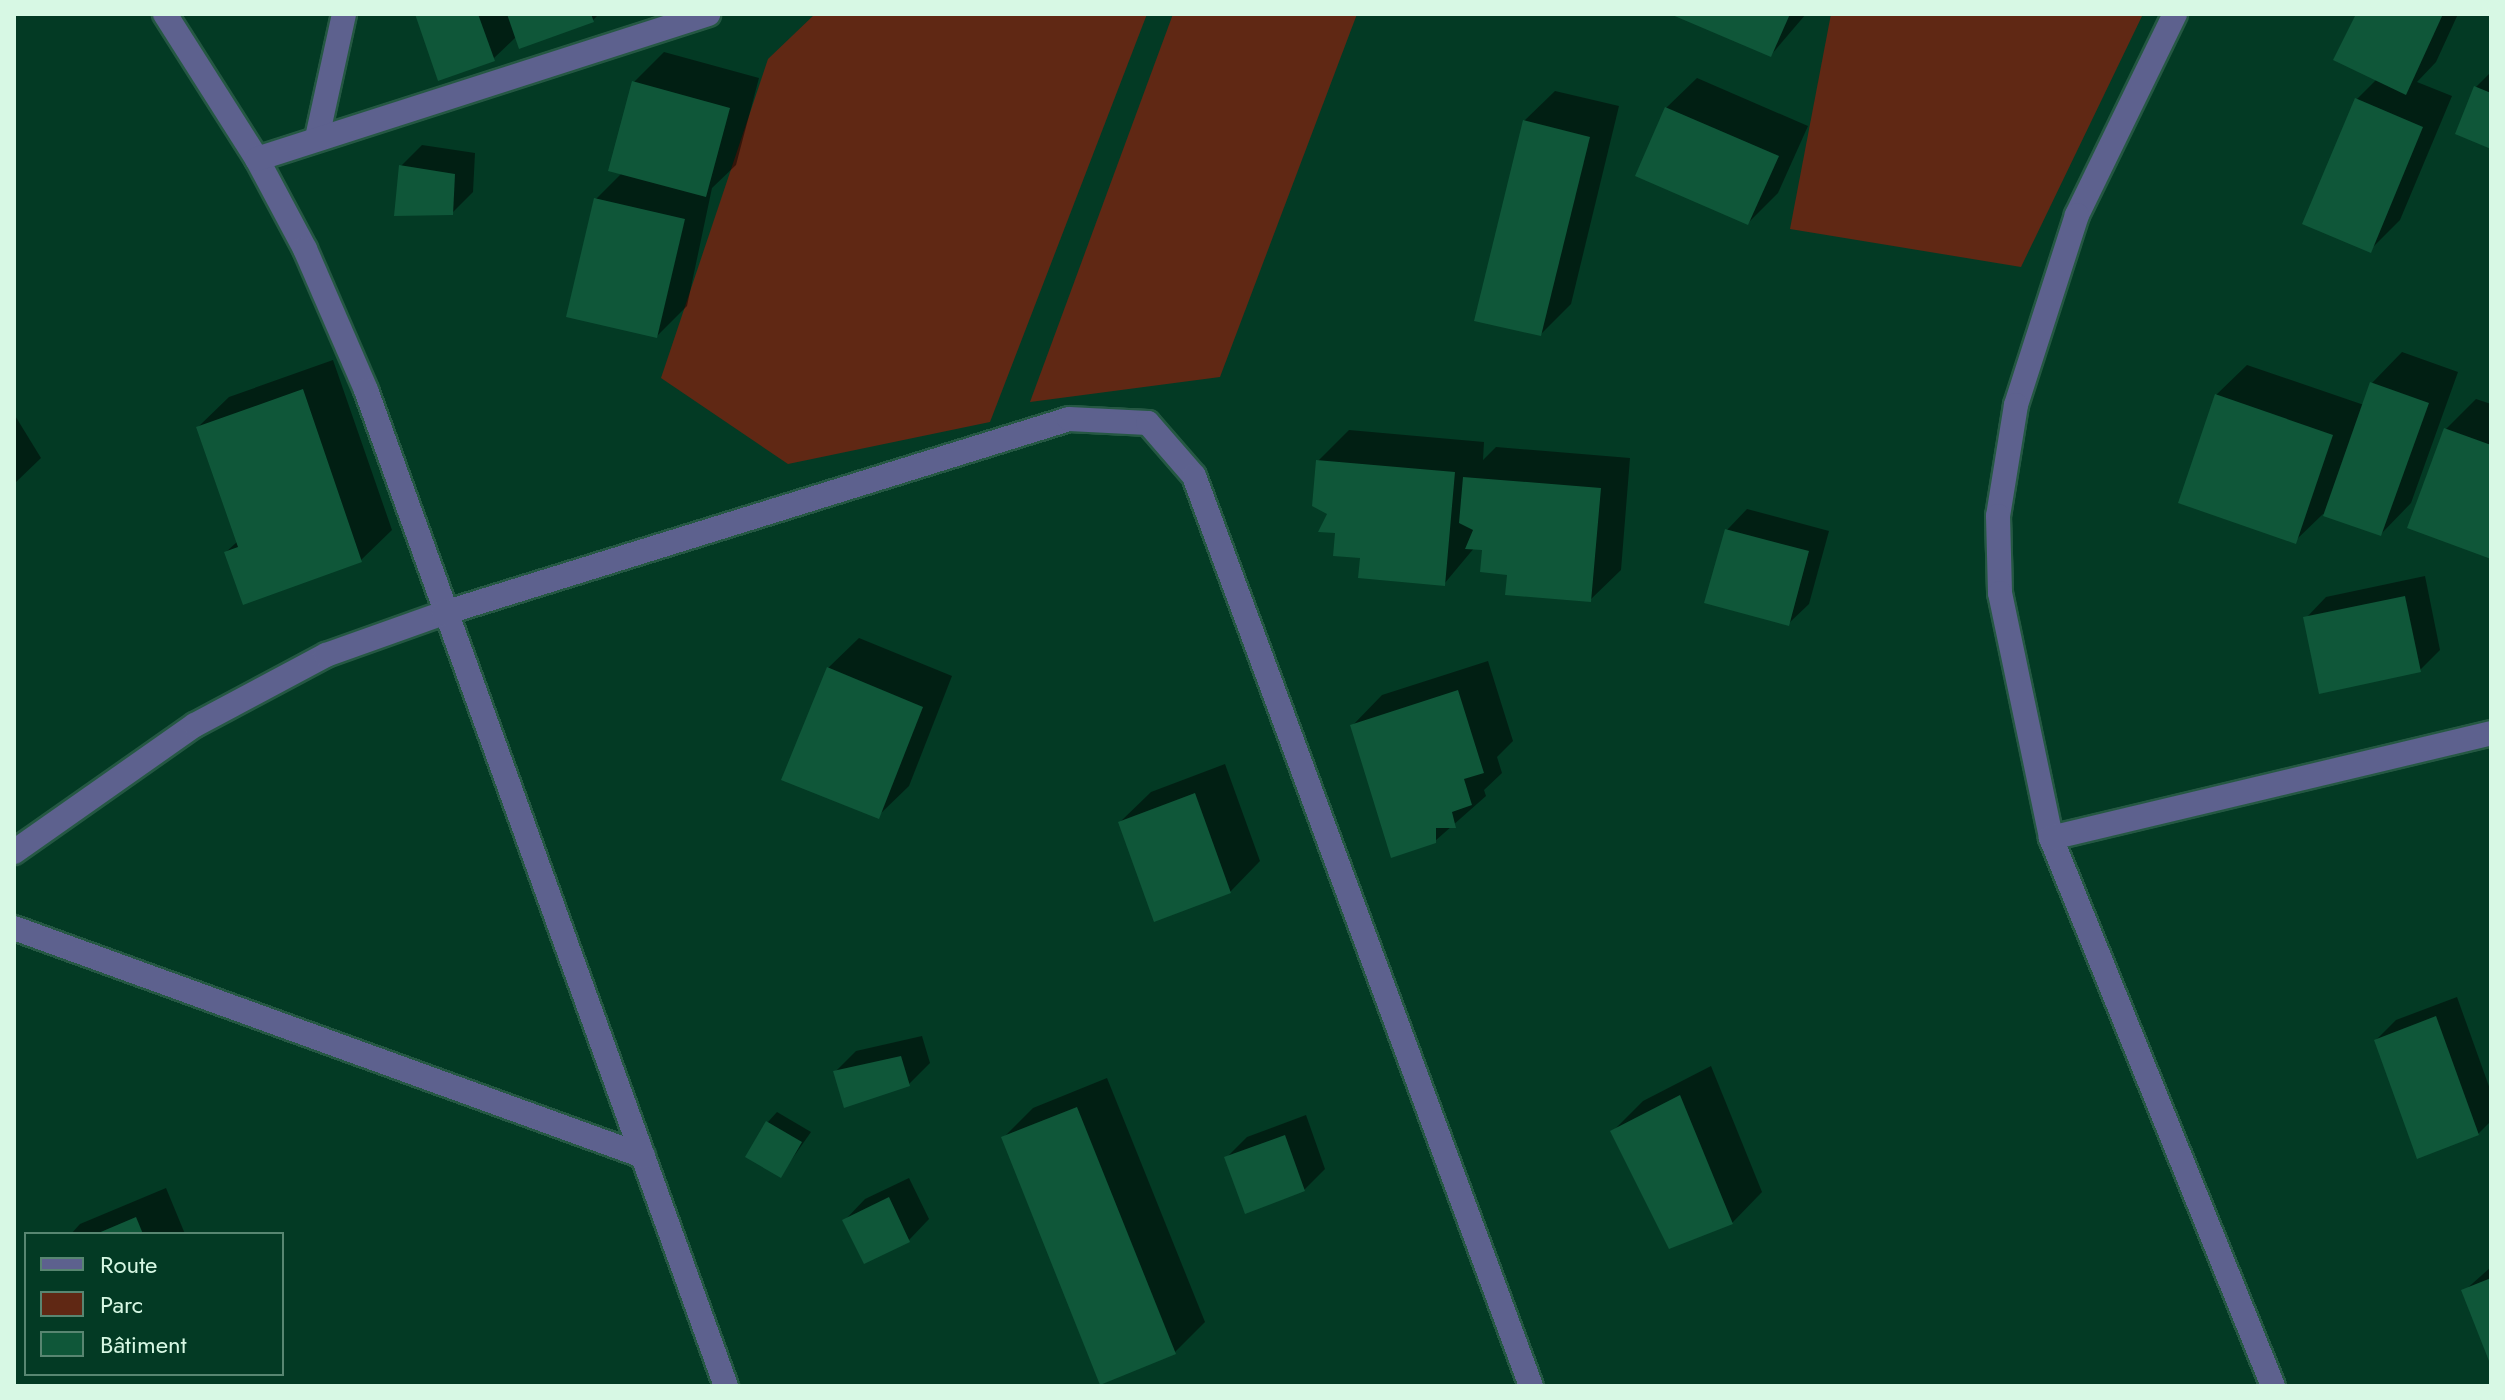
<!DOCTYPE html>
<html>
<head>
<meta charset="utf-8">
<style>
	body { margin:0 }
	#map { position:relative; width:2505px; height:1400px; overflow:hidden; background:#033a24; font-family:Jost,sans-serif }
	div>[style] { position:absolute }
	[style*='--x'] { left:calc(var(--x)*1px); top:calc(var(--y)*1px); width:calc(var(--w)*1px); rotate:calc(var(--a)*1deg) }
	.green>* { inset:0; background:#602814 }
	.shadow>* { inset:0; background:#0007 }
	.building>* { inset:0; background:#0f5739 }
	.roads { filter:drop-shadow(2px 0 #255843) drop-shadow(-2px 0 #255843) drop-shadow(0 2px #255843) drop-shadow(0 -2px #255843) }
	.minor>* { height:24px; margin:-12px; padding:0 12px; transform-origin:12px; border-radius:12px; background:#5d618e }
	span { translate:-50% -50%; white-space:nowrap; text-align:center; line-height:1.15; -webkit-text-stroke:7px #033a24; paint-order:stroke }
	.frame { position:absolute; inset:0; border:16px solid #d7f8e4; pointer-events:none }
	.legend { position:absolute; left:24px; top:1232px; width:260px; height:144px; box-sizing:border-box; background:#033a24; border:2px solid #588671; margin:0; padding:10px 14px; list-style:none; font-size:24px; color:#d7f8e4 }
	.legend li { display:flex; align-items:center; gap:16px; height:40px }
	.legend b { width:40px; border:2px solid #588671 }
</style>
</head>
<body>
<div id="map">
	<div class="green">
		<div style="clip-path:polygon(815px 14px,1147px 14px,990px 422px,788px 464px,661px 378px,768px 59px)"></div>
		<div style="clip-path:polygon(1173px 14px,1357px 14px,1220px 377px,1030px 402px)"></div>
		<div style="clip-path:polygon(1831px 14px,2143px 14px,2021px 267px,1790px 229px)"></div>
	</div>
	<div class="shadow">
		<div style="clip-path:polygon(417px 14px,599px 14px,593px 20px,517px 36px,493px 59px)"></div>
		<div style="clip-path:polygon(1675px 14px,1806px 14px,1771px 55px)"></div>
		<div style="clip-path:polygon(2358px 14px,2458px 14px,2436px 62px,2417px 82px,2452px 96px,2400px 220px,2370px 250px,2356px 100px,2377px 79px)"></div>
		<div style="clip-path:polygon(664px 52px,759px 78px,736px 165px,712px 188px,687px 306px,657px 336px,596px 199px,622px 173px,634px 82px)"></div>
		<div style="clip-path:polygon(2491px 72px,2491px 147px,2476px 87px)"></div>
		<div style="clip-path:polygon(1697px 78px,1808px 126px,1778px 193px,1748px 223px,1666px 108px)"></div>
		<div style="clip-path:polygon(1555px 91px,1619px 106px,1571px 304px,1541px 334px,1524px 121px)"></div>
		<div style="clip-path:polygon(422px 145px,475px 153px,473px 192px,452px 213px,401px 166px)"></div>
		<div style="clip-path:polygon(2402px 352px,2458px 372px,2411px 503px,2381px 534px,2323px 514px,2295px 541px,2216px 395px,2247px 365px,2364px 405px,2372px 383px)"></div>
		<div style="clip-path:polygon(333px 360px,392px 530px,361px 560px,226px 552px,238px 541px,198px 427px,229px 397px)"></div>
		<div style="clip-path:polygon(2476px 399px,2491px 404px,2491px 556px,2446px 429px)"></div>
		<div style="clip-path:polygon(14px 414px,41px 458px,14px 484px)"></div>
		<div style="clip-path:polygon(1349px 430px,1484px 442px,1483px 460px,1496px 447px,1630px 458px,1621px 570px,1590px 600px,1509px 573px,1484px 548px,1475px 547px,1444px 584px,1362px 556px,1337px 531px,1318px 461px)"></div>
		<div style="clip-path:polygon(1747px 509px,1829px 531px,1809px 604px,1788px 624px,1727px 530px)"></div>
		<div style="clip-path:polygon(2425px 576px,2440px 650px,2420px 670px,2306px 618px,2326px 597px)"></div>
		<div style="clip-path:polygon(859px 638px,952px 676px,909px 786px,878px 816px,828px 668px)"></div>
		<div style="clip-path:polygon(1488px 661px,1513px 741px,1497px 757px,1502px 773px,1484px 790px,1486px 796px,1435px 841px,1352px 726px,1382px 695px)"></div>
		<div style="clip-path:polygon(1225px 764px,1260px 861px,1230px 892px,1120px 822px,1151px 792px)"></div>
		<div style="clip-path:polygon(2457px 997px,2491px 1092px,2491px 1121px,2478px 1134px,2376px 1040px,2396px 1020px)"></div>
		<div style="clip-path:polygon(922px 1036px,930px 1063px,909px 1084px,835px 1072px,856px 1051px)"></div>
		<div style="clip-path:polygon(1711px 1066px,1762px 1192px,1732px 1223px,1612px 1132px,1643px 1101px)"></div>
		<div style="clip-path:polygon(1107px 1078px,1205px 1322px,1175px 1352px,1003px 1138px,1033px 1108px)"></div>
		<div style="clip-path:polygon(777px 1112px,811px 1132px,780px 1176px,768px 1122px)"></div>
		<div style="clip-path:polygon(1306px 1115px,1325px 1169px,1304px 1190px,1226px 1158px,1247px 1137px)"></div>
		<div style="clip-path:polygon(909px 1178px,929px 1219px,909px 1240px,845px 1220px,865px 1199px)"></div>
		<div style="clip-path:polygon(166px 1188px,185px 1234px,71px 1234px,80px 1224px)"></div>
		<div style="clip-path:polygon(2491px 1267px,2491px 1361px,2464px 1291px)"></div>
	</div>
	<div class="building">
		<div style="clip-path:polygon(415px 14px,478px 14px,495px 61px,438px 81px)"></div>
		<div style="clip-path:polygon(507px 14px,591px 14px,594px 22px,519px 49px)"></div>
		<div style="clip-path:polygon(1670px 14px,1790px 14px,1771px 57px)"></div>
		<div style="clip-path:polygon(2356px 14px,2443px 14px,2406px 95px,2333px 60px)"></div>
		<div style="clip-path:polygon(632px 81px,730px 108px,706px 197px,608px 171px)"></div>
		<div style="clip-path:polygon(2474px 86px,2491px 93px,2491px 149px,2455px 134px)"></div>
		<div style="clip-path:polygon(2355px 98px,2423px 127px,2371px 253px,2302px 224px)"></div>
		<div style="clip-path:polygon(1665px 107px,1779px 156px,1748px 225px,1635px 176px)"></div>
		<div style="clip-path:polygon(1523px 120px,1590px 137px,1541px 336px,1474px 321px)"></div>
		<div style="clip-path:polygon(399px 165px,455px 174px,453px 215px,394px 216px)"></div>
		<div style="clip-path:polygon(594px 198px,685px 219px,657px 338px,566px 317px)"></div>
		<div style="clip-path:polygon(2370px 382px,2429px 403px,2381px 536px,2323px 516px)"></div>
		<div style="clip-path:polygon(303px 389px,362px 562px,243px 605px,224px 552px,238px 547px,196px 427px)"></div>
		<div style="clip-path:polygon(2215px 394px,2333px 435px,2296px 544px,2178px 503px)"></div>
		<div style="clip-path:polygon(2444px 428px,2491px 445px,2491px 559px,2407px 528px)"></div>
		<div style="clip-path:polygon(1316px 460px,1455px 472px,1445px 586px,1358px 578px,1360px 558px,1333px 556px,1335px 533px,1318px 532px,1327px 514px,1312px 506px)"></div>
		<div style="clip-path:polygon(1463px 477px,1601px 488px,1591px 602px,1505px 595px,1507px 575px,1480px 572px,1482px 550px,1465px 549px,1473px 530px,1459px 523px)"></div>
		<div style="clip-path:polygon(1725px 529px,1809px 551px,1789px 626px,1704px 603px)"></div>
		<div style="clip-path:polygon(2405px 596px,2421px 672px,2319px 694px,2303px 617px)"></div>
		<div style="clip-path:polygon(827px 667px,923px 707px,879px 819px,781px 780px)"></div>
		<div style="clip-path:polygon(1458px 690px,1484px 773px,1464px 779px,1472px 805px,1452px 812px,1456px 828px,1436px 828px,1436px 843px,1391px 858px,1350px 725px)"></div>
		<div style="clip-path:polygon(1195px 793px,1231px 893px,1154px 922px,1118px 822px)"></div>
		<div style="clip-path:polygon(2436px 1016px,2479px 1135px,2417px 1159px,2374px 1040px)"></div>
		<div style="clip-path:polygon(901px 1056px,910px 1086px,844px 1108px,833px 1071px)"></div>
		<div style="clip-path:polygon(1680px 1095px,1733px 1224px,1669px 1249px,1610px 1131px)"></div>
		<div style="clip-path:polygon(1077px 1107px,1176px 1354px,1100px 1385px,1001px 1137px)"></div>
		<div style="clip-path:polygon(766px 1121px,802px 1142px,781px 1178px,745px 1157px)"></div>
		<div style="clip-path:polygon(1285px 1135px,1305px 1191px,1245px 1214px,1224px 1157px)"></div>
		<div style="clip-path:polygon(889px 1197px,910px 1242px,864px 1264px,842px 1220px)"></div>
		<div style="clip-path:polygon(136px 1217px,143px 1234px,96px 1234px)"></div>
		<div style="clip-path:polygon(2491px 1278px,2491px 1366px,2461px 1290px)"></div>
	</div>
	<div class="roads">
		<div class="minor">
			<div style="--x:165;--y:14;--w:172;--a:57.6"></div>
			<div style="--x:257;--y:159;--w:102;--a:61.9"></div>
			<div style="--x:305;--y:249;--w:154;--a:66.6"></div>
			<div style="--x:366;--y:390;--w:1059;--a:70.13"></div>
			<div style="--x:2175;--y:14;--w:224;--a:116"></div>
			<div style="--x:2077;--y:215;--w:200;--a:107.8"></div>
			<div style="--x:2016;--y:405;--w:112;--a:99.2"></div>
			<div style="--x:1998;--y:516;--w:77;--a:88.5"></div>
			<div style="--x:2000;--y:593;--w:250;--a:78.2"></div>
			<div style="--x:2051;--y:838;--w:591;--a:67.95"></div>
			<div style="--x:317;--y:138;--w:127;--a:-77.7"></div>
			<div style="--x:257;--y:159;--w:474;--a:-17.8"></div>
			<div style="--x:2051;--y:838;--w:452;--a:-13.4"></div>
			<div style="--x:14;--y:852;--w:221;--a:-35.1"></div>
			<div style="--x:195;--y:725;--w:149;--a:-28.1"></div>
			<div style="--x:326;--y:655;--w:125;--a:-19.6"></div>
			<div style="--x:444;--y:613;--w:654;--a:-17.24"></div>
			<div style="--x:1069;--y:419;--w:79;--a:2.9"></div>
			<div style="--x:1148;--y:423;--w:70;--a:49"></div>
			<div style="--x:1194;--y:476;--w:970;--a:69.68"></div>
			<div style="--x:14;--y:928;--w:669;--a:19.92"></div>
		</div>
	</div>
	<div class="frame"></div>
	<ul class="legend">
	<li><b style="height:10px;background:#5d618e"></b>Route</li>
	<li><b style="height:22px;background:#602814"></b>Parc</li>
	<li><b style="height:22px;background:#0f5739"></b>Bâtiment</li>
	</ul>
</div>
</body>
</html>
